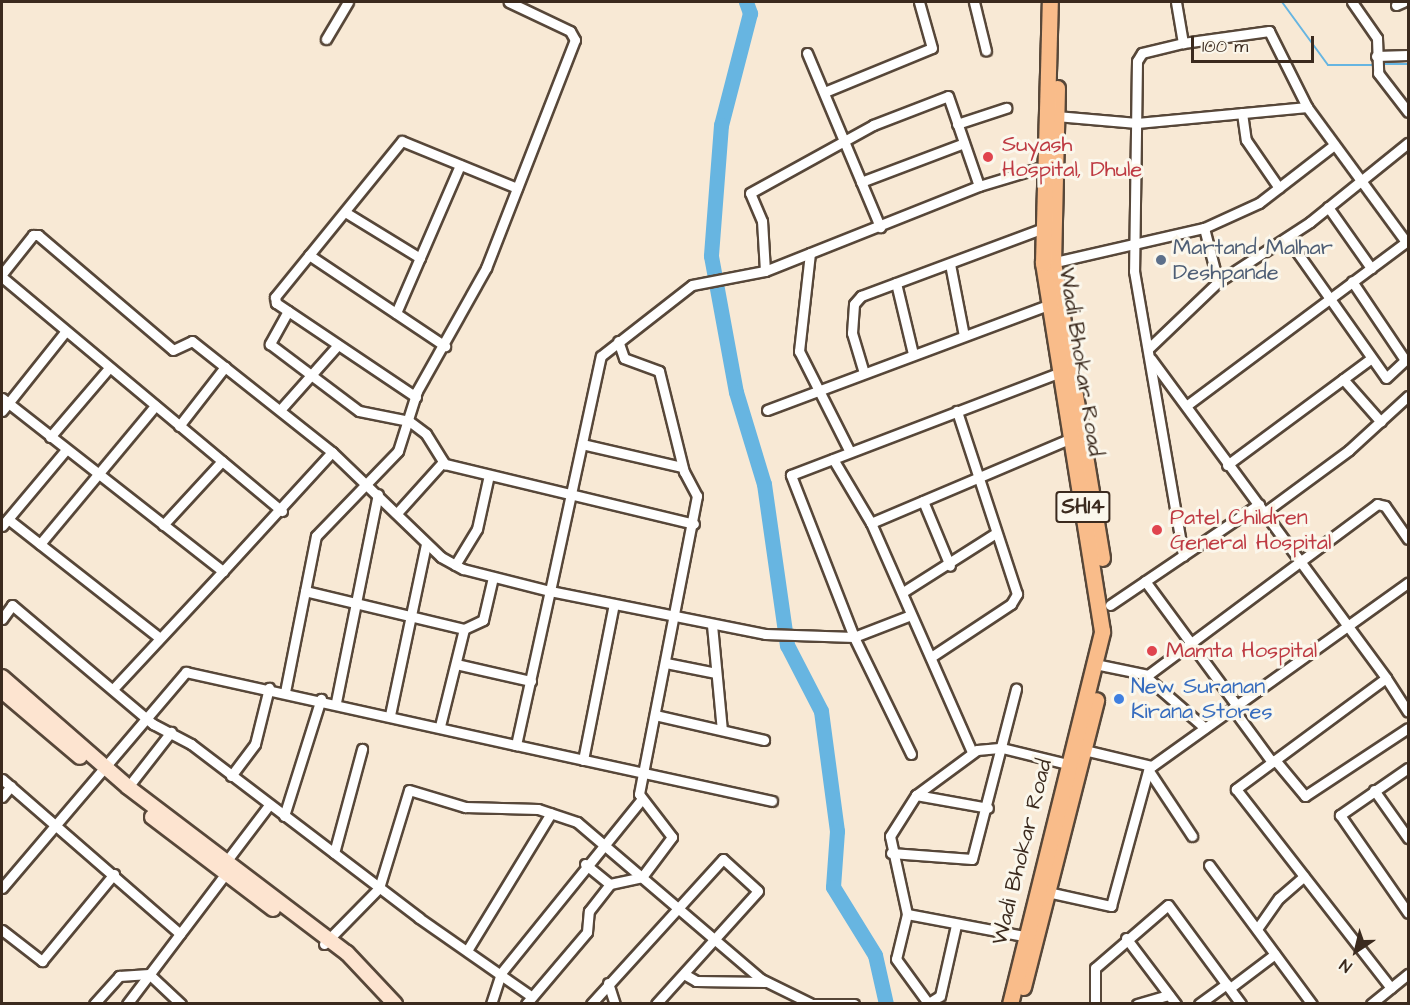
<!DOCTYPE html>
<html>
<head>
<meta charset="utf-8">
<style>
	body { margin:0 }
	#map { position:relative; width:1410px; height:1005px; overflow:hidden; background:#f8e9d5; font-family:"Architects Daughter",sans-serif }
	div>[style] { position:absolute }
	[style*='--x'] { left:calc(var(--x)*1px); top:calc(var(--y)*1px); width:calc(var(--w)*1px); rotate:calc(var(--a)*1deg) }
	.stream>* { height:2px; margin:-1px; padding:0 1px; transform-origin:1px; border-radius:1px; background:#67b5e1 }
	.river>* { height:15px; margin:-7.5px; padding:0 7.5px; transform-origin:7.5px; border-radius:7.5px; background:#67b5e1 }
	.roads { filter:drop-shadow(2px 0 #574739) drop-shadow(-2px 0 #574739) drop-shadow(0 2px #574739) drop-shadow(0 -2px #574739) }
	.street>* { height:9px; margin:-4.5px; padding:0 4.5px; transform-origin:4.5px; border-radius:4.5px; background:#fff }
	.secondary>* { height:14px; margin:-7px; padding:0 7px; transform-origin:7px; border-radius:7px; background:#fde4d0 }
	.primary>* { height:15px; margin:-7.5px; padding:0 7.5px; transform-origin:7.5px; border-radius:7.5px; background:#f9bc8a }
	.dots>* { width:16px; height:16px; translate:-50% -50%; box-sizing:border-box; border:3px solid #fbf7ec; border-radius:50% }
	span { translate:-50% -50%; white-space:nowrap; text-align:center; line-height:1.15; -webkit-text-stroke:6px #fbf7ec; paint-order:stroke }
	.shield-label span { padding:2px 4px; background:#fbf7ec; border:2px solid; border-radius:4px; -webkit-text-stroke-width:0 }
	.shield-label { font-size:21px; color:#3b2a1e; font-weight:700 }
	.health-label { font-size:22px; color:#be3a42 }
	.left { translate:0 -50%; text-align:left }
	.service-label { font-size:22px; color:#4e5e75 }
	.street-label { font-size:22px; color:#3b2a1e }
	.shop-label { font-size:22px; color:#366cbe }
	.frame { position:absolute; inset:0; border:3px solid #3b2a1e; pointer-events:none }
	.north { position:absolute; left:1326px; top:921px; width:60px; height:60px; -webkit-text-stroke:4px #fbf7ec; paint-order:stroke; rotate:215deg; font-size:16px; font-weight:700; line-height:24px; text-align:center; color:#3b2a1e }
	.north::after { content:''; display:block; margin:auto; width:21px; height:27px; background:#3b2a1e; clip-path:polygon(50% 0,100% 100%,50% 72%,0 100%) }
	.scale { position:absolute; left:1191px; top:36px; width:123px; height:27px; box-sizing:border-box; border:3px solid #3b2a1e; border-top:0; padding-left:8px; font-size:18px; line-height:21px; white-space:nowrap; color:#3b2a1e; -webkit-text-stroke:4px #fbf7ec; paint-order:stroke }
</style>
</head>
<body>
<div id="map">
	<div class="stream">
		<div style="--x:1282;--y:2;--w:78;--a:53.9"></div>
		<div style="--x:1328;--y:65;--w:48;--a:0"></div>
		<div style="--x:1381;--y:64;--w:27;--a:0"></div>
	</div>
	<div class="river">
		<div style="--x:746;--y:2;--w:12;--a:70"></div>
		<div style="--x:750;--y:13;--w:116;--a:104.5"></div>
		<div style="--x:721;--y:125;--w:131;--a:94.4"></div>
		<div style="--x:711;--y:256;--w:138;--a:79.6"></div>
		<div style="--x:736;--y:392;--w:96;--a:73.1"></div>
		<div style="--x:764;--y:484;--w:163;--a:81.9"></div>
		<div style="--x:787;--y:645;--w:74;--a:62.7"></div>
		<div style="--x:821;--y:711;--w:121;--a:82.4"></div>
		<div style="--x:837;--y:831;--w:56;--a:94.1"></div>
		<div style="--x:833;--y:887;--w:80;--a:58.3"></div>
		<div style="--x:875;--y:955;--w:50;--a:77.3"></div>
	</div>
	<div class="roads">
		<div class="street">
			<div style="--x:974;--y:2;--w:50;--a:76.2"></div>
			<div style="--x:1176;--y:2;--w:42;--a:80.3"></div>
			<div style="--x:1183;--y:43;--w:42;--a:166.3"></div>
			<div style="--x:1142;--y:53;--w:9;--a:122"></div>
			<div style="--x:1137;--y:61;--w:210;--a:90.8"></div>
			<div style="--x:1134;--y:271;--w:289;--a:80.2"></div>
			<div style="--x:1352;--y:2;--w:44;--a:55.2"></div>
			<div style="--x:1377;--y:38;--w:35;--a:88"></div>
			<div style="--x:1378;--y:73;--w:49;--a:52.4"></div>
			<div style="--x:1396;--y:5;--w:8;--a:-23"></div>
			<div style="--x:326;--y:39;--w:43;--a:-59.3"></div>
			<div style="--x:1183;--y:43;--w:87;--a:-7.9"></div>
			<div style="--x:1269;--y:31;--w:85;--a:63.4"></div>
			<div style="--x:807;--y:53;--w:189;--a:67.2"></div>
			<div style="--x:1376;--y:56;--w:32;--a:-2"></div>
			<div style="--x:827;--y:91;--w:113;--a:-22.3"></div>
			<div style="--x:932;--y:48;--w:48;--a:-105.8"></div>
			<div style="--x:1242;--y:113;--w:27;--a:82"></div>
			<div style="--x:1246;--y:140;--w:58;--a:55.5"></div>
			<div style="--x:1056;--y:116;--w:81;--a:4.9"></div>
			<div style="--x:1137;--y:123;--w:171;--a:-5.4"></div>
			<div style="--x:1307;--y:107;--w:167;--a:53.7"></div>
			<div style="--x:1406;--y:242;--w:274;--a:143.3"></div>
			<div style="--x:957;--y:124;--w:52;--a:-18.1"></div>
			<div style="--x:861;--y:182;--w:110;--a:-20.7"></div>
			<div style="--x:1328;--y:207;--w:75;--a:54.8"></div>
			<div style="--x:345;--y:212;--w:88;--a:31.5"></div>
			<div style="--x:1287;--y:238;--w:171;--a:54.7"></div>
			<div style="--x:1386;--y:378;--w:26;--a:-43"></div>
			<div style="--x:1405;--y:360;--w:95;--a:-123.9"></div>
			<div style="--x:810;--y:253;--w:99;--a:96.4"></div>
			<div style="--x:799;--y:351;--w:113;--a:63.2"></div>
			<div style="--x:309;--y:255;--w:164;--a:33.8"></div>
			<div style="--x:1051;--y:263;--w:157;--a:-12.9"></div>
			<div style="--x:1204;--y:228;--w:60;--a:-24.4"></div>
			<div style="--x:1259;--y:203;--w:95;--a:-37.7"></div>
			<div style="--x:950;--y:264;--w:73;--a:79"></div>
			<div style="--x:765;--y:271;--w:50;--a:-93.4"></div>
			<div style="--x:762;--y:221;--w:30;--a:-113"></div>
			<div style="--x:750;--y:193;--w:141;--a:-28.9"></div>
			<div style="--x:873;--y:125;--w:80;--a:-21.1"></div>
			<div style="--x:948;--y:96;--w:95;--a:71"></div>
			<div style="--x:2;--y:274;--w:50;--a:-51.5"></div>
			<div style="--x:33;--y:235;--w:5;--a:0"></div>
			<div style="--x:38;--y:235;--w:177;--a:40.4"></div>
			<div style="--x:173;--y:350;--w:21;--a:-25"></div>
			<div style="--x:192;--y:341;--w:179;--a:38.4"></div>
			<div style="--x:332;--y:452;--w:151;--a:43.9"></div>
			<div style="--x:441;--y:557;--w:25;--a:29"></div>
			<div style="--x:463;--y:569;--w:90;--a:14.2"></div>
			<div style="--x:550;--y:591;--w:240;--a:-77.8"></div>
			<div style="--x:601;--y:356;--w:115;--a:-38"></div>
			<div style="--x:692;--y:285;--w:74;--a:-10.9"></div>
			<div style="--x:765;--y:271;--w:230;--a:-21.7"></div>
			<div style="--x:979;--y:186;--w:66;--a:-16.8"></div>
			<div style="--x:2;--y:277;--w:365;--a:39.9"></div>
			<div style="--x:1218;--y:282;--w:110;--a:-33.1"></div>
			<div style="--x:1310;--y:222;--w:126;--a:-38.9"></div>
			<div style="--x:896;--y:283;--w:73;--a:76.5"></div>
			<div style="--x:288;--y:311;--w:38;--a:119"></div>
			<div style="--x:270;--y:344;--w:111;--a:37"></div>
			<div style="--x:359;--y:411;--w:51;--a:11.3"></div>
			<div style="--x:409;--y:421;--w:21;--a:37"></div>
			<div style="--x:426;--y:434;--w:36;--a:58"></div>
			<div style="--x:445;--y:464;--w:256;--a:13.5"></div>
			<div style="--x:396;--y:313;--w:161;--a:-66.6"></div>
			<div style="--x:1149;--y:348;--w:95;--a:-43.7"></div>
			<div style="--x:1218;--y:282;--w:56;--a:-104.5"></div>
			<div style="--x:1151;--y:359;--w:396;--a:53.6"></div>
			<div style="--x:1386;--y:678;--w:187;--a:143.5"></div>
			<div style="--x:1236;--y:789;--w:252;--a:52.1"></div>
			<div style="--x:864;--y:373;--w:42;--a:-106.7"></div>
			<div style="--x:852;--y:333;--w:29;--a:-86"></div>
			<div style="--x:854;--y:304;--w:11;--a:-49"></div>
			<div style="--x:861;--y:296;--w:192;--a:-20.4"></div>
			<div style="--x:1343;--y:379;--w:57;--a:48.5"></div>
			<div style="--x:416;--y:397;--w:169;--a:-146.1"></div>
			<div style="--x:276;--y:303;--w:6;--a:-99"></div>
			<div style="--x:275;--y:297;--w:201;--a:-50.9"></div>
			<div style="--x:402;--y:141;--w:124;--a:22.2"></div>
			<div style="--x:2;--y:398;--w:281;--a:38.1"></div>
			<div style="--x:223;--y:571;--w:161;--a:-47.5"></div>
			<div style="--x:280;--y:410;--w:87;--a:-48.3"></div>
			<div style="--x:767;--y:410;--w:305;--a:-20.5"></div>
			<div style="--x:2;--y:411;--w:101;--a:-51.4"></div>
			<div style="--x:179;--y:426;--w:75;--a:-52.1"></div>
			<div style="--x:50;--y:437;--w:91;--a:-49.5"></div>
			<div style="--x:582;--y:444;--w:103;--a:13"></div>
			<div style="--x:833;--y:459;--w:74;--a:59.3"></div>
			<div style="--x:1227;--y:465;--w:178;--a:-36.5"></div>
			<div style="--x:923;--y:501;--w:70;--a:67.4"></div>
			<div style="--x:1265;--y:512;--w:104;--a:-36.4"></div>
			<div style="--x:1349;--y:450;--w:80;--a:-42.5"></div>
			<div style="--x:397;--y:513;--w:69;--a:-48"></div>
			<div style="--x:8;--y:519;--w:193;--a:38.1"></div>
			<div style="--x:163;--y:525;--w:87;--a:-47.3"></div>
			<div style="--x:2;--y:526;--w:98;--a:-50"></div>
			<div style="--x:40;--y:544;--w:180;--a:-50.2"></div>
			<div style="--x:455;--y:565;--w:42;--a:-58.6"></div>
			<div style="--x:477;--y:529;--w:55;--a:-77.5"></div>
			<div style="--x:1145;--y:581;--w:155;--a:53.6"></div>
			<div style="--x:305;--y:591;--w:163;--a:13.4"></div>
			<div style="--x:464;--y:629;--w:21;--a:-25"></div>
			<div style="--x:483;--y:620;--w:44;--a:-76.9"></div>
			<div style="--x:903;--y:592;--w:110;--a:-32.4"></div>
			<div style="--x:1110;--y:605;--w:180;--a:-34.1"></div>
			<div style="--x:2;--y:619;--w:17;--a:-54"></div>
			<div style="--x:12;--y:605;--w:185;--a:40.2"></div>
			<div style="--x:153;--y:724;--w:43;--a:27.8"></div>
			<div style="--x:191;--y:744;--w:287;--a:37.3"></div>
			<div style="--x:419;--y:918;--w:136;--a:34.9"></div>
			<div style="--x:712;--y:625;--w:105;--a:84.6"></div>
			<div style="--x:931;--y:657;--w:96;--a:-33.5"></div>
			<div style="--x:1011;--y:604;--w:12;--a:-59"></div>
			<div style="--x:1017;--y:594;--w:193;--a:-108.2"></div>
			<div style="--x:666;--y:663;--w:51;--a:11.3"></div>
			<div style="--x:456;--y:664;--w:77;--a:12.8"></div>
			<div style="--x:1095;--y:664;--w:54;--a:11.7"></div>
			<div style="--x:1148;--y:675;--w:286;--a:-36.7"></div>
			<div style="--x:1377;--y:504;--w:8;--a:14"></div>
			<div style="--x:1385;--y:506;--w:40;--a:55.1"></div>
			<div style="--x:1145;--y:676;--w:79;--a:40.9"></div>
			<div style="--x:1386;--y:678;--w:40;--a:57.1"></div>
			<div style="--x:113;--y:689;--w:161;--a:-47"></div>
			<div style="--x:285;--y:692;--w:159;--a:-78.8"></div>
			<div style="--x:316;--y:536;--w:118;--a:-46"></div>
			<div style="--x:398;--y:451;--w:63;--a:-72.4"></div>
			<div style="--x:417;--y:391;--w:141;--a:-60.7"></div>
			<div style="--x:486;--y:268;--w:245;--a:-68.7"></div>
			<div style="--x:575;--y:40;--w:10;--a:-119"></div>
			<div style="--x:570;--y:31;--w:68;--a:-154.6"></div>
			<div style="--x:336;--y:702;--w:212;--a:-78.6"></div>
			<div style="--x:1233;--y:709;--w:66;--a:53.7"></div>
			<div style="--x:390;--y:715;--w:175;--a:-78.1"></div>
			<div style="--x:655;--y:715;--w:112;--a:12.9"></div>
			<div style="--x:440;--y:726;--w:100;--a:-76.1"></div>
			<div style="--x:516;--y:745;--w:262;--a:12.3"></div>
			<div style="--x:1080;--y:749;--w:74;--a:13.3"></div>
			<div style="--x:1152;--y:766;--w:315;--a:-35.6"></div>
			<div style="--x:972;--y:752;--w:250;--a:-113.8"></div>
			<div style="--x:871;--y:523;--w:220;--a:-23"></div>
			<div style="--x:911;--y:754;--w:130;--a:-116"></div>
			<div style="--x:854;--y:637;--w:174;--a:-111.3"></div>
			<div style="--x:791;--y:475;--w:292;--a:-20.9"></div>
			<div style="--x:583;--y:760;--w:159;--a:-78.8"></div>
			<div style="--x:1275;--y:760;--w:47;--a:50.2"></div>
			<div style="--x:1305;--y:796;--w:123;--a:-33.4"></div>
			<div style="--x:1408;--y:768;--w:83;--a:145.3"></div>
			<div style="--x:1340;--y:815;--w:119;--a:55.2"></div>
			<div style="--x:1149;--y:771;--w:78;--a:56.5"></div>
			<div style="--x:231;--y:776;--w:40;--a:-53"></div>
			<div style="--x:255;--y:744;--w:58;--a:-76"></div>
			<div style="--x:2;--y:779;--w:236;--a:41"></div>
			<div style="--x:128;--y:787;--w:70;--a:-52"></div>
			<div style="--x:1374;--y:790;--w:59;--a:54.7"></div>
			<div style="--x:916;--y:795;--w:73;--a:10.2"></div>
			<div style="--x:2;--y:797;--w:14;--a:-51"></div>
			<div style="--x:284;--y:816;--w:123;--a:-72.5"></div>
			<div style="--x:334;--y:853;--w:108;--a:-74.9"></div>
			<div style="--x:891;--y:853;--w:81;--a:4.2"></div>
			<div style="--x:972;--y:859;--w:176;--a:-75.5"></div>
			<div style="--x:225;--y:863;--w:73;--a:-52.8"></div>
			<div style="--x:585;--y:864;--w:32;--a:39"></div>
			<div style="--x:1209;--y:865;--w:173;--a:53.5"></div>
			<div style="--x:2;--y:888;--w:284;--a:-49.6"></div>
			<div style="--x:186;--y:672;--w:338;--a:12.5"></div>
			<div style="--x:516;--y:745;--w:158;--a:-77.6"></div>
			<div style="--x:550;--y:591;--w:219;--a:11.3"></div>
			<div style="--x:765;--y:634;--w:89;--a:1.9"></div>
			<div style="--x:854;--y:637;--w:61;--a:-21.1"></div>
			<div style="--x:1043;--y:891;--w:70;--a:12.4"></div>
			<div style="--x:1111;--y:906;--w:144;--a:-74.7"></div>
			<div style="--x:907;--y:914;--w:46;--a:103.7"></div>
			<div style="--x:896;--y:959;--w:54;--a:54"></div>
			<div style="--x:1257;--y:929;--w:38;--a:-55"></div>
			<div style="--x:1279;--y:898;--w:33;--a:-41"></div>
			<div style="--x:2;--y:930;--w:51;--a:37.8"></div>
			<div style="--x:42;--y:961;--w:113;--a:-50.4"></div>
			<div style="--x:1029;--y:937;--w:124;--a:-169.3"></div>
			<div style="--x:907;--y:914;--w:80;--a:-102.3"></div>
			<div style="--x:890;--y:836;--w:49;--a:-57.6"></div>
			<div style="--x:916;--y:795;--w:76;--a:-36.4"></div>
			<div style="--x:977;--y:750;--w:25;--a:-5"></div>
			<div style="--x:1002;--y:748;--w:72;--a:13.7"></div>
			<div style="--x:1126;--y:938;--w:83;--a:52.9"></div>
			<div style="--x:324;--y:944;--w:78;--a:-45.5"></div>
			<div style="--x:379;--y:888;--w:102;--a:-73"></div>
			<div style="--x:409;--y:790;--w:59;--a:16.9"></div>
			<div style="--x:465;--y:807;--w:73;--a:1.6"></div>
			<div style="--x:538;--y:809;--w:41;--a:18.4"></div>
			<div style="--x:577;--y:822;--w:242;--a:40.5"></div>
			<div style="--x:761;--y:979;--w:55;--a:26.1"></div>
			<div style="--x:468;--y:949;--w:159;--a:-58.6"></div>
			<div style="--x:684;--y:974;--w:14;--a:30"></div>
			<div style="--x:696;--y:981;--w:69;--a:0.8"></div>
			<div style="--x:608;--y:983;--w:22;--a:72"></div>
			<div style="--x:1230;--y:988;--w:56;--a:-37.1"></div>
			<div style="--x:94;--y:1004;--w:38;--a:-48"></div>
			<div style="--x:119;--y:976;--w:30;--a:-4"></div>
			<div style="--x:149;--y:974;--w:44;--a:43.2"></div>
			<div style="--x:127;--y:1004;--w:169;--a:-52.9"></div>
			<div style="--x:491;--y:1004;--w:33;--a:-72"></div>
			<div style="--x:501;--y:973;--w:223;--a:-51"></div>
			<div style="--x:526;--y:1004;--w:94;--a:-49.7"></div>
			<div style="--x:587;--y:932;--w:21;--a:-85"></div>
			<div style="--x:589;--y:911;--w:34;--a:-52"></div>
			<div style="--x:610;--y:884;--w:33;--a:-12"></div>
			<div style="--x:642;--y:877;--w:50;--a:-53.1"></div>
			<div style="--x:672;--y:837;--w:54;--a:-127.5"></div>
			<div style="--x:639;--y:794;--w:304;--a:-79"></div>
			<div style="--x:697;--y:496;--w:27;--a:-118"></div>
			<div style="--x:684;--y:472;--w:104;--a:-103.9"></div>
			<div style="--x:659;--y:371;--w:37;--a:-160"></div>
			<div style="--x:624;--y:358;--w:18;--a:-109"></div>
			<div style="--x:591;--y:1004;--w:196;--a:-47.7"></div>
			<div style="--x:723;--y:859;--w:47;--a:42.4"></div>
			<div style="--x:758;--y:891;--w:152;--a:132.1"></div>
			<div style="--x:809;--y:1004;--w:45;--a:0"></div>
			<div style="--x:927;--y:1004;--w:15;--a:-32"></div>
			<div style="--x:940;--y:996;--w:73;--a:-77.3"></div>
			<div style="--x:1095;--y:1004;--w:36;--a:-90"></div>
			<div style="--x:1095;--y:968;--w:96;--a:-40.8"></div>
			<div style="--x:1168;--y:905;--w:123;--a:53.6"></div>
			<div style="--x:1137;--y:1004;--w:33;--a:-16"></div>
			<div style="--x:1199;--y:1004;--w:34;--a:-36"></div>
			<div style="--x:1371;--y:1004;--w:48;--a:-39"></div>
		</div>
		<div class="secondary">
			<div style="--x:2;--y:677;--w:167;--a:41.1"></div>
			<div style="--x:128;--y:787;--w:275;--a:37.2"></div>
			<div style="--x:347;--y:953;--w:70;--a:46.7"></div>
			<div style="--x:2;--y:691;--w:102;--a:40.2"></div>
			<div style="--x:152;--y:817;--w:152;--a:37.2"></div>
		</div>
		<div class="primary">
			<div style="--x:1057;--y:88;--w:174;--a:91.3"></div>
			<div style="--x:1053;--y:262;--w:300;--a:80.6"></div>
			<div style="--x:1023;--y:987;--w:296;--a:-75.7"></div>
			<div style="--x:1010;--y:1004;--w:384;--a:-76.1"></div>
			<div style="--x:1102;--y:631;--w:373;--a:-99.1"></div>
			<div style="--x:1043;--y:263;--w:261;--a:-88.5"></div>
		</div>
	</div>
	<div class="dots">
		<div style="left:988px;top:157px;background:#e0444e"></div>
		<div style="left:1161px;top:260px;background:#5c6f8a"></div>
		<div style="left:1157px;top:530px;background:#e0444e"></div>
		<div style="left:1152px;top:651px;background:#e0444e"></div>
		<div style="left:1119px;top:699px;background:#3f7fe0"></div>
	</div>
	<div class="shield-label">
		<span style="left:1083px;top:507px">SH14</span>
	</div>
	<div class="health-label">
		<span class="left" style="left:1002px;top:157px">Suyash<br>Hospital, Dhule</span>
		<span class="left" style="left:1170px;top:530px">Patel Children<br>General Hospital</span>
		<span class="left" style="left:1166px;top:651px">Mamta Hospital</span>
	</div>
	<div class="service-label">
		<span class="left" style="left:1173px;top:260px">Martand Malhar<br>Deshpande</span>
	</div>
	<div class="street-label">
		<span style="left:1081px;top:362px;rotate:81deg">Wadi Bhokar Road</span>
		<span style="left:1022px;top:852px;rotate:-76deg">Wadi Bhokar Road</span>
	</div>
	<div class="shop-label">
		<span class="left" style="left:1131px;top:699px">New Suranan<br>Kirana Stores</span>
	</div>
	<div class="frame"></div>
	<div class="north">N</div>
	<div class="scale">100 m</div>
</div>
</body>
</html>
